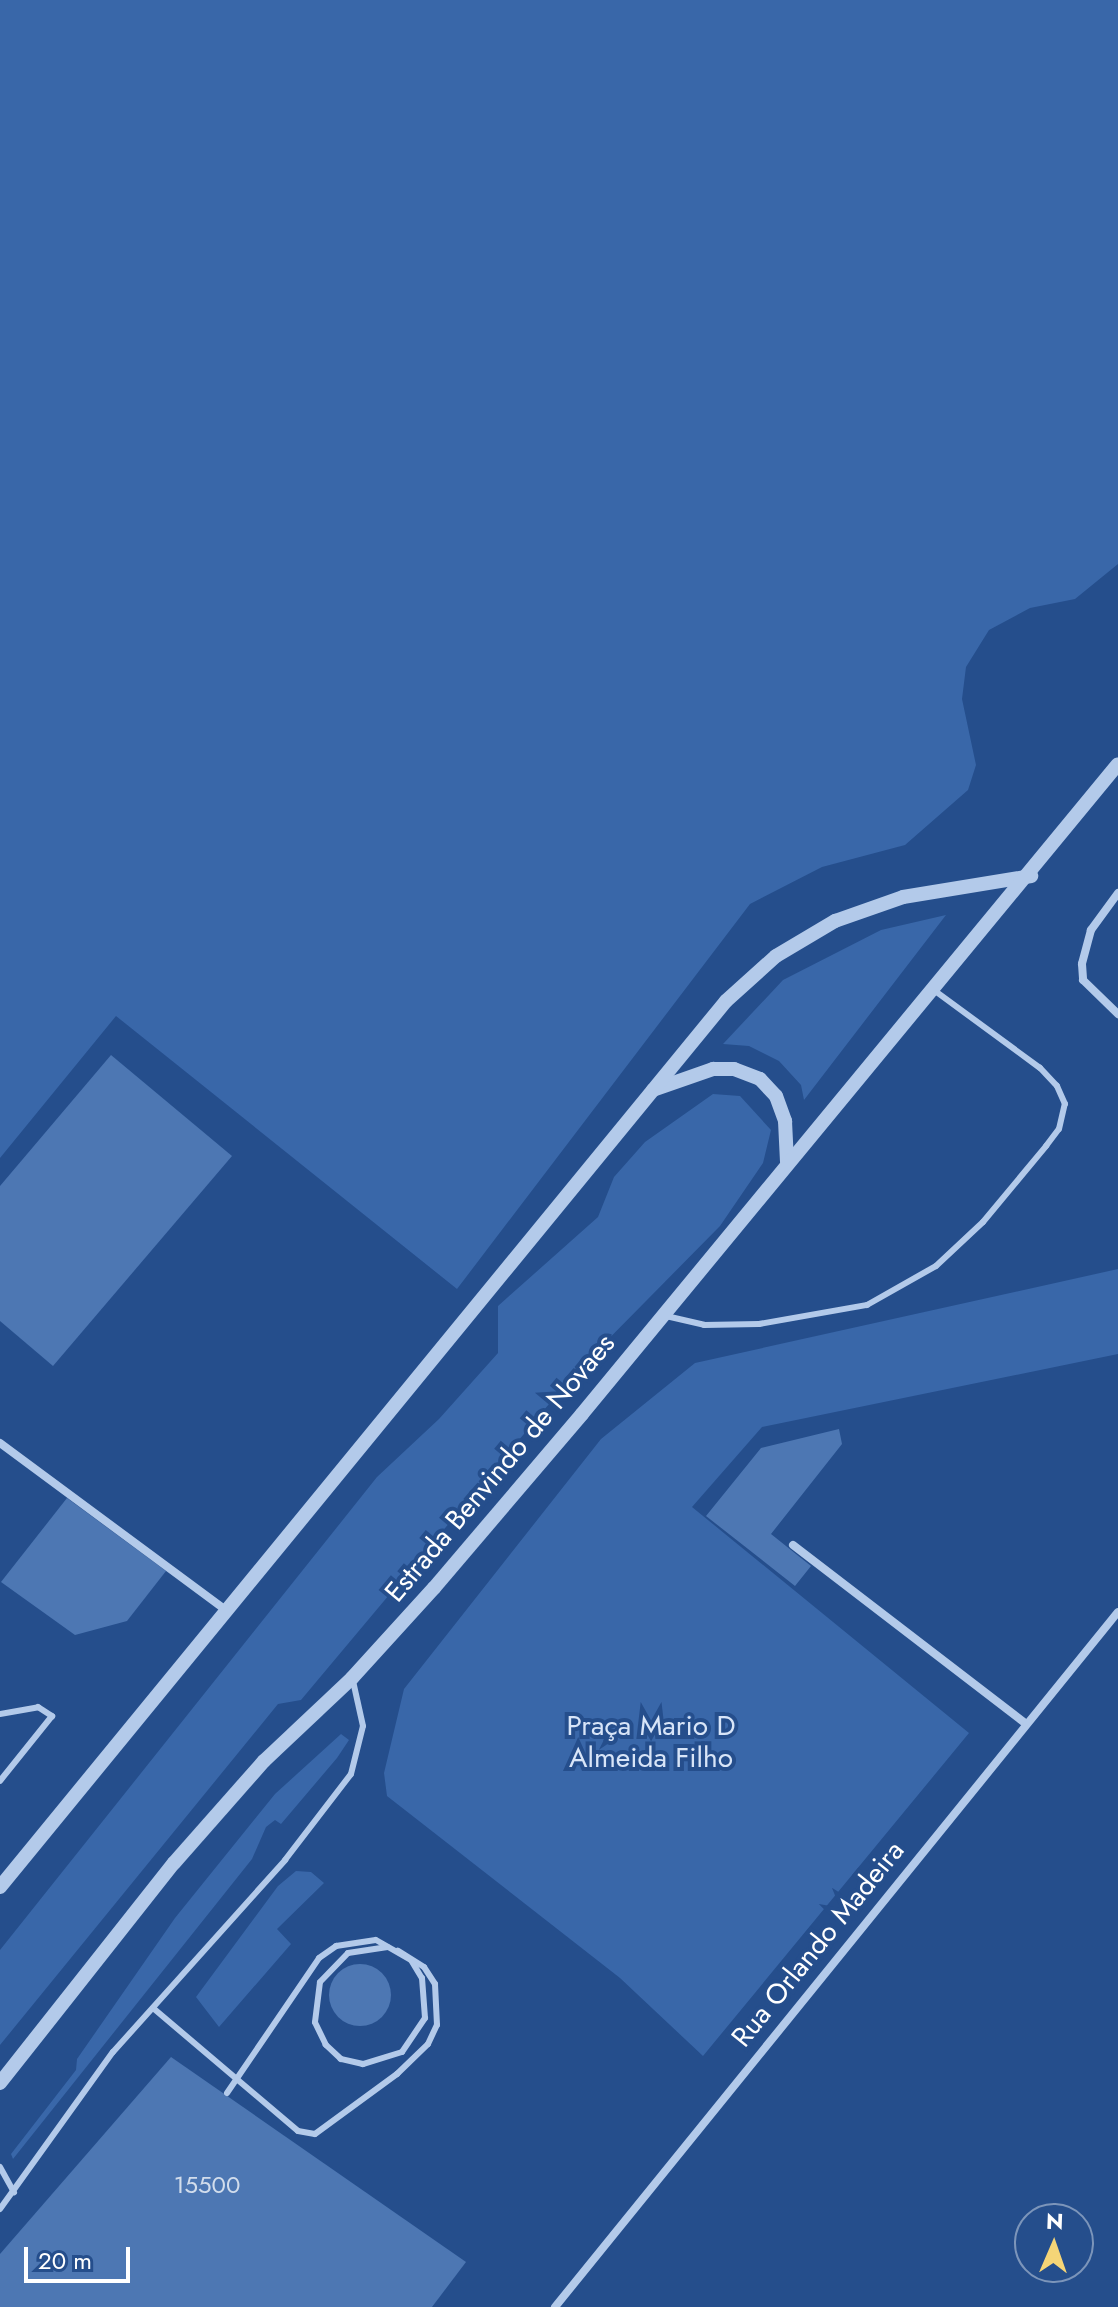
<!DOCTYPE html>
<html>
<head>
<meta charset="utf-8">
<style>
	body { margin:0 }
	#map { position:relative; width:1118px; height:2307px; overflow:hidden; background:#254e8c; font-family:Jost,sans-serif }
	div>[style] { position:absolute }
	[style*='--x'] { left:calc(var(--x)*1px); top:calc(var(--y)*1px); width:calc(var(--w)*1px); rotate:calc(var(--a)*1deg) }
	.green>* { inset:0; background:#3967a9 }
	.building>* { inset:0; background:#4d77b3 }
	.round { border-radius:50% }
	.service>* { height:6px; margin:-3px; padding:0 3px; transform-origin:3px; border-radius:3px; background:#b3caea }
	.minor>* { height:8px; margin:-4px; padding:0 4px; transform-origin:4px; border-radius:4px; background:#b3caea }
	.tertiary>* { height:14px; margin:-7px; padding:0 7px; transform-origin:7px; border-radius:7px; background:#b3caea }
	.service-bridge>* { height:6px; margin:-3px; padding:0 3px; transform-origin:3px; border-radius:3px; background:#b3caea }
	span { translate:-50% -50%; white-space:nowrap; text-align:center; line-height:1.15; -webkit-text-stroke:8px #254e8c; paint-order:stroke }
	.number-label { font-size:24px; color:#d2ddec }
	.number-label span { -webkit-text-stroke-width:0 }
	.street-label { font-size:28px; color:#fff }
	.park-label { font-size:28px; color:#d8e5f8 }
	.north { position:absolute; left:1014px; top:2203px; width:80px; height:80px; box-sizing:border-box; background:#254e8c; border:2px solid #7c95ba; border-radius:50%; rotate:2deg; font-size:22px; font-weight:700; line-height:32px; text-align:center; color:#fff }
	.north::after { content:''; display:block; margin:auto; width:28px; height:36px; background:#f5d577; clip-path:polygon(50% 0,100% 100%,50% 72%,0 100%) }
	.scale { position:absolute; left:24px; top:2247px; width:106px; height:36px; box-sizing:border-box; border:4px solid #fff; border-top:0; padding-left:10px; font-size:24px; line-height:28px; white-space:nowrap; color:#fff; -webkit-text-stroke:6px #254e8c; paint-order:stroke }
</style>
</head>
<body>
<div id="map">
	<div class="green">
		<div style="clip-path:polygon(0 0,1118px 0,1118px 564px,1075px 599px,1030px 608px,989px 630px,966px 667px,962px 699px,976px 765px,968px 790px,905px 845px,822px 867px,750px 904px,457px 1289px,116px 1016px,0 1158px)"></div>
		<div style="clip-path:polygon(946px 915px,804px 1100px,801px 1085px,779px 1061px,749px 1046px,723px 1044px,783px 980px,881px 930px)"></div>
		<div style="clip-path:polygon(713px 1094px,740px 1096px,771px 1130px,763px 1163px,720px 1226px,575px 1373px,301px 1700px,278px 1704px,0 2045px,0 1950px,377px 1477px,439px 1419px,498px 1353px,498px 1306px,598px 1217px,614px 1177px,645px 1142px)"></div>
		<div style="clip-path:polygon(1118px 1269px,1118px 1354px,762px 1427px,692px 1507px,969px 1733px,703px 2056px,620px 1978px,387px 1796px,384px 1773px,404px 1689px,601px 1439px,695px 1363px)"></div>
		<div style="clip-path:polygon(341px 1734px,349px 1740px,337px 1758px,281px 1824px,275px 1820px,266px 1827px,252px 1859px,13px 2159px,11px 2154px,76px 2070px,77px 2059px,175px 1918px,275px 1794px)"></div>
		<div style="clip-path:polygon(296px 1871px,311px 1872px,324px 1883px,277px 1929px,291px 1944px,219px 2027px,196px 1997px,278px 1886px)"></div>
	</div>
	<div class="building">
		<div style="clip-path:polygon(111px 1055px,232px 1156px,53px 1366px,0 1321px,0 1186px)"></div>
		<div style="clip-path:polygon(839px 1429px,842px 1444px,771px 1534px,811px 1566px,795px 1586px,706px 1516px,761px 1448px)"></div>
		<div style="clip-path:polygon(67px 1498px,166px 1571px,127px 1621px,75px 1635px,1px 1582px)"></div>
		<div class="round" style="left:329px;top:1964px;width:62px;height:62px"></div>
		<div style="clip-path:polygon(171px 2057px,466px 2262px,432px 2307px,0 2307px,0 2254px)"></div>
	</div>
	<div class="service">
		<div style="--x:666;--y:1316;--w:39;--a:13"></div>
		<div style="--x:704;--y:1325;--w:55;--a:-1"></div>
		<div style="--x:759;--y:1324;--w:110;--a:-10"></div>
		<div style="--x:867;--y:1305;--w:79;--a:-29.5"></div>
		<div style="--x:936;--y:1266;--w:64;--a:-43.1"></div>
		<div style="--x:983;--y:1222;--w:99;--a:-50.3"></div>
		<div style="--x:1046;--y:1146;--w:21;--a:-53"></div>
		<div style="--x:1059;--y:1129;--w:26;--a:-77"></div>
		<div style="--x:1065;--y:1104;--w:20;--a:-114"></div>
		<div style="--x:1057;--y:1086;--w:25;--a:-133"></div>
		<div style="--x:1040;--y:1068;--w:132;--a:-143.7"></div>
		<div style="--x:0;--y:1714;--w:39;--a:-10"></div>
		<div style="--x:38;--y:1707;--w:17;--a:33"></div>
		<div style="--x:52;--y:1716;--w:83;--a:128.7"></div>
		<div style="--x:153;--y:2008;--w:190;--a:40.3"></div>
		<div style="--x:298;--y:2131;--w:17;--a:10"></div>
		<div style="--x:315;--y:2134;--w:102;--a:-36.2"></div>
		<div style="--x:397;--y:2074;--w:43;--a:-44.1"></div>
		<div style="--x:428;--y:2044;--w:21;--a:-65"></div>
		<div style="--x:437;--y:2025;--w:41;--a:-92.8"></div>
		<div style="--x:435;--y:1984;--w:20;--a:-123"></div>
		<div style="--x:424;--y:1967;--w:31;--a:-148"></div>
		<div style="--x:326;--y:2045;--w:25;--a:-116"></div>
		<div style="--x:315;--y:2022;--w:40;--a:-82.9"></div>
		<div style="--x:320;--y:1982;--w:40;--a:-46"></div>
		<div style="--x:348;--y:1953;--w:40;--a:-8.5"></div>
		<div style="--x:0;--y:2167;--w:29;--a:61"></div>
		<div style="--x:0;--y:2209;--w:193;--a:-54.3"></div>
		<div style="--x:113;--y:2052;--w:258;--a:-48.1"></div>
		<div style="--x:285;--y:1860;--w:108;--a:-52.5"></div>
		<div style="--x:351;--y:1774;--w:49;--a:-76"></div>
		<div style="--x:363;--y:1726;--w:46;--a:-102.5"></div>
	</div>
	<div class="minor">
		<div style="--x:1118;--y:893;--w:46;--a:126.1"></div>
		<div style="--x:1091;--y:930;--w:35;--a:105"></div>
		<div style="--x:1082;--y:964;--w:16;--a:86"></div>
		<div style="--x:1083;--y:980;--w:49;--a:44.2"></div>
		<div style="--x:0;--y:1443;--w:277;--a:36.5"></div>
		<div style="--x:793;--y:1545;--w:294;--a:37.5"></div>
		<div style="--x:555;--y:2307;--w:894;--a:-50.99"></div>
	</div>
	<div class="tertiary">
		<div style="--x:653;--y:1090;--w:64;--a:-19.3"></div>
		<div style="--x:713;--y:1069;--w:21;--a:0"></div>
		<div style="--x:734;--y:1069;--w:28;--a:21"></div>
		<div style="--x:760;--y:1079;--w:23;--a:47"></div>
		<div style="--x:776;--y:1096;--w:27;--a:70"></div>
		<div style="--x:785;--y:1121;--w:41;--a:87.2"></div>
		<div style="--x:0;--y:1887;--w:1145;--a:-50.67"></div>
		<div style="--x:726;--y:1001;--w:67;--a:-42"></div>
		<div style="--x:776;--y:956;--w:69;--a:-30.7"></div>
		<div style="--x:835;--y:921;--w:72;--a:-19.4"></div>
		<div style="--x:903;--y:897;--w:130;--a:-9.3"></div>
		<div style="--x:0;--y:2083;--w:280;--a:-51.7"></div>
		<div style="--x:174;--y:1863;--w:136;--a:-48.6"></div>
		<div style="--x:264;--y:1761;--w:121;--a:-43.3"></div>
		<div style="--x:352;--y:1678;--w:122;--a:-47.7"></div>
		<div style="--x:434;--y:1588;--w:228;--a:-49.6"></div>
		<div style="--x:582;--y:1414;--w:842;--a:-50.49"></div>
	</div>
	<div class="service-bridge">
		<div style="--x:227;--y:2093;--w:163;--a:-55.7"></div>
		<div style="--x:319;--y:1958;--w:21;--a:-35"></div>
		<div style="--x:336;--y:1946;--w:40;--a:-8.5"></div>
		<div style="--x:376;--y:1940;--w:40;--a:29.7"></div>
		<div style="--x:411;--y:1960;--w:21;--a:59"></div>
		<div style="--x:422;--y:1978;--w:40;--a:85.7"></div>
		<div style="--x:425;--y:2018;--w:41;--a:124.1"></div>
		<div style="--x:402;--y:2052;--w:41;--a:162.9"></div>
		<div style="--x:363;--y:2064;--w:23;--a:-167"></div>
		<div style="--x:341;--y:2059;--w:21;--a:-137"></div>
	</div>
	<div class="number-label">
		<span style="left:207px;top:2185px">15500</span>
	</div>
	<div class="street-label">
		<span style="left:500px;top:1468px;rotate:-50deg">Estrada Benvindo de Novaes</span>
		<span style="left:818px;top:1944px;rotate:-51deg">Rua Orlando Madeira</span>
	</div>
	<div class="park-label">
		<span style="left:651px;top:1742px">Praça Mario D<br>Almeida Filho</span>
	</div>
	<div class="north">N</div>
	<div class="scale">20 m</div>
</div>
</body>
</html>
